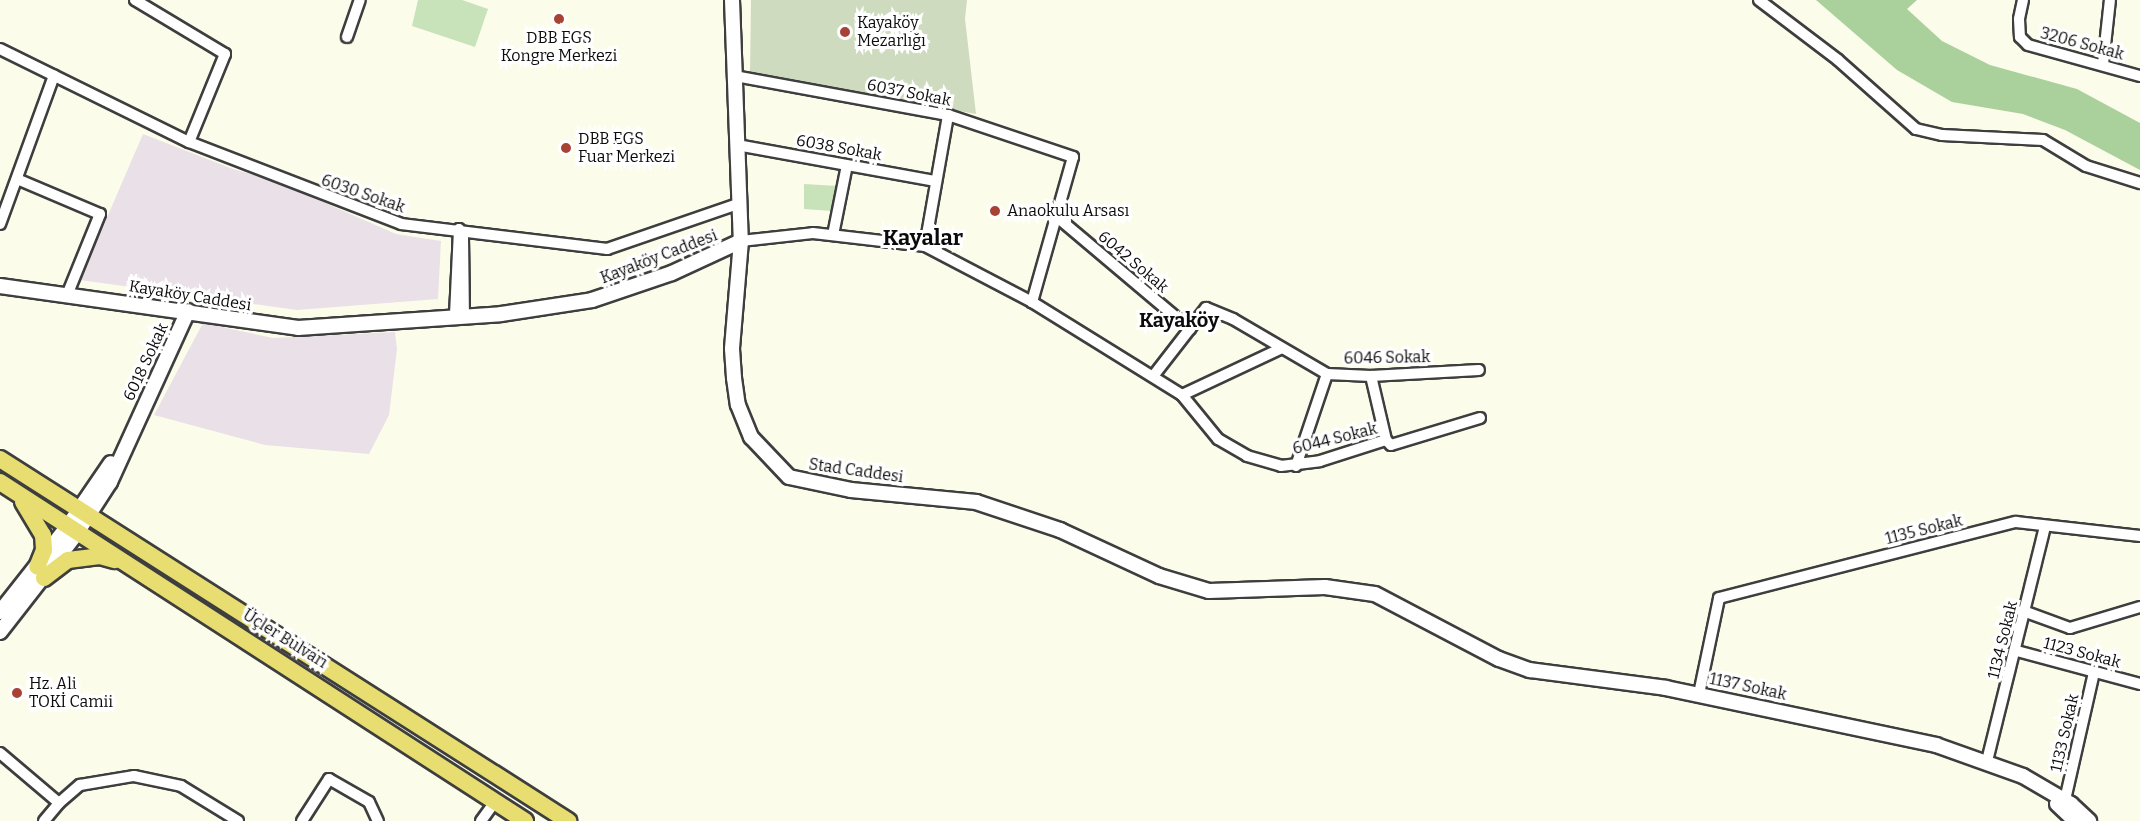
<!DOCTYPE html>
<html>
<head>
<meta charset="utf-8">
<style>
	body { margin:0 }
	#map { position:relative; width:2140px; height:821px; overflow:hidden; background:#fcfceb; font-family:Bitter,serif }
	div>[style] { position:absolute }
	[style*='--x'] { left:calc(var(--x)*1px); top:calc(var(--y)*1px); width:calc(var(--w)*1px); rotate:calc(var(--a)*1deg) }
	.industrial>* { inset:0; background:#e9e0e8 }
	.green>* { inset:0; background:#c8e2b9 }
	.forest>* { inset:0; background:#aad19b }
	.cemetery>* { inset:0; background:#cedbbf }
	.roads { filter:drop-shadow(2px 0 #3e3e3e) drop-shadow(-2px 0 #3e3e3e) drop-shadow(0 2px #3e3e3e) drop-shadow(0 -2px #3e3e3e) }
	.minor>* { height:10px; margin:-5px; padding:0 5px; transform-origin:5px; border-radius:5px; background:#fff }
	.tertiary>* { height:14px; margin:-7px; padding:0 7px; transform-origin:7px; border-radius:7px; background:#fff }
	.primary>* { height:16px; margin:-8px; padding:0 8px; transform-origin:8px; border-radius:8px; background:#e7dd71 }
	.dots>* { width:16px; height:16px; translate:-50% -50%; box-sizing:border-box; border:3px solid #fff; border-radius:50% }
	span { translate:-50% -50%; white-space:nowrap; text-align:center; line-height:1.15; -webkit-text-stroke:6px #fff; paint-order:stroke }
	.poi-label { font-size:16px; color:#0b0b0b }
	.left { translate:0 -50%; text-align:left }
	.street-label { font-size:16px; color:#0b0b0b }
	.quarter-label { font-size:20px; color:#0b0b0b; font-weight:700 }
	.district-label { font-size:22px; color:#0b0b0b; font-weight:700 }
</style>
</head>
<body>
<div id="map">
	<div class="industrial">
		<div style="clip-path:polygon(143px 134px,233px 169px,275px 181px,396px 234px,441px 241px,438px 299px,297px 310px,80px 280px)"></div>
		<div style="clip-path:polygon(203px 323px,273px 338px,395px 332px,397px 349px,389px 415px,369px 454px,265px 445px,154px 415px)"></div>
	</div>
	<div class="green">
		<div style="clip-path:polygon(418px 0,462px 0,488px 9px,475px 47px,412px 26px)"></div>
		<div style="clip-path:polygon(804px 184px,838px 186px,832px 211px,804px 209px)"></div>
	</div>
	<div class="forest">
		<div style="clip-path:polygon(1816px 0,1917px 0,1907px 9px,1942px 41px,1990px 65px,2077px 89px,2140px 123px,2140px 170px,2065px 130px,2023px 114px,1952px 102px,1897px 70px)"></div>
	</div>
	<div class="cemetery">
		<div style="clip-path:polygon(751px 0,967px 0,965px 19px,976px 114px,750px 74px)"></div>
	</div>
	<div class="roads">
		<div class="minor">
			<div style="--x:135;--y:0;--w:105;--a:31"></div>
			<div style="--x:225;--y:54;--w:95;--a:112.2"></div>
			<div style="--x:1759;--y:0;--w:99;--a:37.2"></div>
			<div style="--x:1838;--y:60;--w:104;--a:41.5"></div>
			<div style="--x:1916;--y:129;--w:27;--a:13"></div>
			<div style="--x:1942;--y:135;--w:101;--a:2.8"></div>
			<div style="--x:2043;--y:140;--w:50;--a:31.2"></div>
			<div style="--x:2086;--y:166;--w:57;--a:17.5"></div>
			<div style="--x:2023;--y:0;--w:19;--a:102"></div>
			<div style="--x:2019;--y:19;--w:18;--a:87"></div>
			<div style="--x:2020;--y:37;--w:11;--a:45"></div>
			<div style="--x:2028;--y:45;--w:116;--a:15.5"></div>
			<div style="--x:347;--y:37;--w:39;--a:-71"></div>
			<div style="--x:0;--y:49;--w:211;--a:26.2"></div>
			<div style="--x:189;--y:142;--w:227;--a:21.1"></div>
			<div style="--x:401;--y:224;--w:208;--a:6.9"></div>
			<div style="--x:607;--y:249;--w:139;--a:-19"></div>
			<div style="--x:2103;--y:64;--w:64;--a:-83.8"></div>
			<div style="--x:735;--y:76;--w:217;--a:10.4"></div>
			<div style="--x:948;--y:115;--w:132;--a:18.6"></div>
			<div style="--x:1073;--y:157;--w:151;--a:105.8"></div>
			<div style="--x:737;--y:145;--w:202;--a:10.3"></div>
			<div style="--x:17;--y:179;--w:90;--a:22.9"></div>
			<div style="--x:100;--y:214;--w:85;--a:112.1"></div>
			<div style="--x:1057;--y:217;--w:174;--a:40.1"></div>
			<div style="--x:0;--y:224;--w:158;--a:-70"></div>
			<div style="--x:459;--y:229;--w:9;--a:63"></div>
			<div style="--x:463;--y:237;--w:78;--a:89.3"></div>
			<div style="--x:833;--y:235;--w:71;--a:-78.7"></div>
			<div style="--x:741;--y:241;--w:72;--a:-6.3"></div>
			<div style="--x:813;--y:233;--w:113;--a:6.6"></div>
			<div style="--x:925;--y:246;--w:121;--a:27.6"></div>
			<div style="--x:1032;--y:302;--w:176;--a:31.8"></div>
			<div style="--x:1182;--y:395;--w:110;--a:-25.2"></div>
			<div style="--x:925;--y:246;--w:133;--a:-80"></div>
			<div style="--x:455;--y:315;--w:86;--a:-87.3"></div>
			<div style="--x:1154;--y:375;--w:85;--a:-52.2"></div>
			<div style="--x:1206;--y:308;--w:29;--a:22"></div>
			<div style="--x:1233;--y:319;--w:109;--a:30.3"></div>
			<div style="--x:1327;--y:374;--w:44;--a:2.6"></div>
			<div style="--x:1371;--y:376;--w:108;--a:-3.2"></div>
			<div style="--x:1371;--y:376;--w:66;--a:76.8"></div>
			<div style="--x:1182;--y:395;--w:57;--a:50.7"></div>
			<div style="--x:1218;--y:439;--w:34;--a:30"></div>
			<div style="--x:1247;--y:456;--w:35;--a:16"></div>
			<div style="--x:1281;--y:466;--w:39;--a:-7"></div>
			<div style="--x:1320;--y:461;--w:69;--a:-17.7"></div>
			<div style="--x:1386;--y:440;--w:7;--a:45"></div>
			<div style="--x:1391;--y:445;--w:93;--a:-16.9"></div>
			<div style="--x:1296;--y:466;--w:97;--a:-71.4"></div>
			<div style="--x:2026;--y:612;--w:47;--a:20"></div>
			<div style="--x:2070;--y:628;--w:73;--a:-16.7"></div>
			<div style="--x:2017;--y:651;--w:127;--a:15"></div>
			<div style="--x:1699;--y:694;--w:98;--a:-78.2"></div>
			<div style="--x:1719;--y:598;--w:307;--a:-14.4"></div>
			<div style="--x:2016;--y:522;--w:125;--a:6.4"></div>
			<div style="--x:0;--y:753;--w:77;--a:40.3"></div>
			<div style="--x:59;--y:803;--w:28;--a:-41"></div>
			<div style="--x:80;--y:785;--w:55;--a:-9.5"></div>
			<div style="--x:134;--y:776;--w:48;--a:12"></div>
			<div style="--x:181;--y:786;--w:67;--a:31.6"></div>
			<div style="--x:1987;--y:761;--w:242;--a:-76.1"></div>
			<div style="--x:2065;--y:800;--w:131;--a:-77.2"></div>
			<div style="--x:44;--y:821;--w:23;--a:-50"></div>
			<div style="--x:302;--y:821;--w:50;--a:-57.3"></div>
			<div style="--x:329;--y:779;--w:46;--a:29.9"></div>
			<div style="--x:369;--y:802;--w:21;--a:65"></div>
			<div style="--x:481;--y:821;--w:24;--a:-54"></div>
		</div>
		<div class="tertiary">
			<div style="--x:732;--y:0;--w:241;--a:87.9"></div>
			<div style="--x:741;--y:241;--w:108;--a:94.8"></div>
			<div style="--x:732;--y:349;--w:29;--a:86"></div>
			<div style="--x:734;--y:378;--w:27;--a:82"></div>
			<div style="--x:738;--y:405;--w:35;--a:68"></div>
			<div style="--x:751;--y:437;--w:55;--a:46.5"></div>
			<div style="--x:789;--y:477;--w:63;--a:11.8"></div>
			<div style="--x:851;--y:490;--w:126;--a:5.5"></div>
			<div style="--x:976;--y:502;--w:89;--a:18.4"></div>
			<div style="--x:1060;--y:530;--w:109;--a:24.9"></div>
			<div style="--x:1159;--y:576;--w:52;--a:16.7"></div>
			<div style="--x:1209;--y:591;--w:116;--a:-2"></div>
			<div style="--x:1325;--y:587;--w:50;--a:8"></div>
			<div style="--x:1375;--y:594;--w:140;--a:27.7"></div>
			<div style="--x:1499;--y:659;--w:33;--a:20"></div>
			<div style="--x:1530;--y:670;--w:137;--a:7.5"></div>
			<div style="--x:1666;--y:688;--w:276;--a:11.9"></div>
			<div style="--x:1936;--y:745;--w:92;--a:19.6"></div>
			<div style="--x:2023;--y:776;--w:56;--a:30.3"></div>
			<div style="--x:2071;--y:804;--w:25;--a:43"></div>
			<div style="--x:0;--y:286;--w:301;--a:8"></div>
			<div style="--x:298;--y:328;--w:203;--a:-3.9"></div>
			<div style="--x:501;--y:314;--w:92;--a:-8.7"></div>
			<div style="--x:592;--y:300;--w:84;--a:-18.6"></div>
			<div style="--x:672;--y:273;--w:76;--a:-24.9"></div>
			<div style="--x:0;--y:612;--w:110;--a:-51.7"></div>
			<div style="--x:68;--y:526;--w:76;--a:-55.7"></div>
			<div style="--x:0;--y:632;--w:125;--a:-52.1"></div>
			<div style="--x:77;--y:533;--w:61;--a:-57.1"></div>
			<div style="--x:110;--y:482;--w:188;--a:-65.5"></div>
			<div style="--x:2057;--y:804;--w:25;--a:43"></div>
		</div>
		<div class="primary">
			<div style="--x:0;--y:459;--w:674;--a:32.51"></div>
			<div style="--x:0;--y:482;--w:625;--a:32.85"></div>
			<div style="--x:23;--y:502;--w:39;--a:59"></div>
			<div style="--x:43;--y:535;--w:15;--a:86"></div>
			<div style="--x:44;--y:550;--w:18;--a:112"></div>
			<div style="--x:44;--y:578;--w:30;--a:-37"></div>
			<div style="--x:68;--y:560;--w:32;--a:-7"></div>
			<div style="--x:100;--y:556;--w:15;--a:16"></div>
		</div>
	</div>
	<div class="dots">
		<div style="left:559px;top:19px;background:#a84235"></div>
		<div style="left:845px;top:32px;background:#a84235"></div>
		<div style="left:566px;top:148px;background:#a84235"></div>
		<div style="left:995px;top:211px;background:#a84235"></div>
		<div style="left:17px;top:693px;background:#a84235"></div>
	</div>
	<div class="poi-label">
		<span class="left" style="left:857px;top:32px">Kayaköy<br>Mezarlığı</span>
		<span style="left:559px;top:47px">DBB EGS<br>Kongre Merkezi</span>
		<span class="left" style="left:578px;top:148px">DBB EGS<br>Fuar Merkezi</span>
		<span class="left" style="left:1007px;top:211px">Anaokulu Arsası</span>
		<span class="left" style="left:29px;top:693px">Hz. Ali<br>TOKİ Camii</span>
	</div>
	<div class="street-label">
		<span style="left:2082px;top:44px;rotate:15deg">3206 Sokak</span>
		<span style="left:909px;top:93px;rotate:11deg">6037 Sokak</span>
		<span style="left:839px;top:148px;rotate:10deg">6038 Sokak</span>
		<span style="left:363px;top:194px;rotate:19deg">6030 Sokak</span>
		<span style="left:659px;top:257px;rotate:-21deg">Kayaköy Caddesi</span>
		<span style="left:1133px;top:262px;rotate:40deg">6042 Sokak</span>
		<span style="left:190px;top:296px;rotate:9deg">Kayaköy Caddesi</span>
		<span style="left:1387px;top:358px;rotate:-1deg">6046 Sokak</span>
		<span style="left:146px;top:362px;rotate:-65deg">6018 Sokak</span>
		<span style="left:1335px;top:439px;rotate:-14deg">6044 Sokak</span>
		<span style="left:856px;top:471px;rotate:8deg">Stad Caddesi</span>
		<span style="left:1924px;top:530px;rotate:-14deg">1135 Sokak</span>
		<span style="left:285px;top:639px;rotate:32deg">Üçler Bulvarı</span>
		<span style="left:2003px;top:640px;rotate:-76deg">1134 Sokak</span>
		<span style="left:2082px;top:653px;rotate:15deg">1123 Sokak</span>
		<span style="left:1748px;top:687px;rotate:12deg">1137 Sokak</span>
		<span style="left:2065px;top:733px;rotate:-77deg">1133 Sokak</span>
	</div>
	<div class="quarter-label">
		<span style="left:1179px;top:320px">Kayaköy</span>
	</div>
	<div class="district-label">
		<span style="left:923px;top:238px">Kayalar</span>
	</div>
</div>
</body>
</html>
